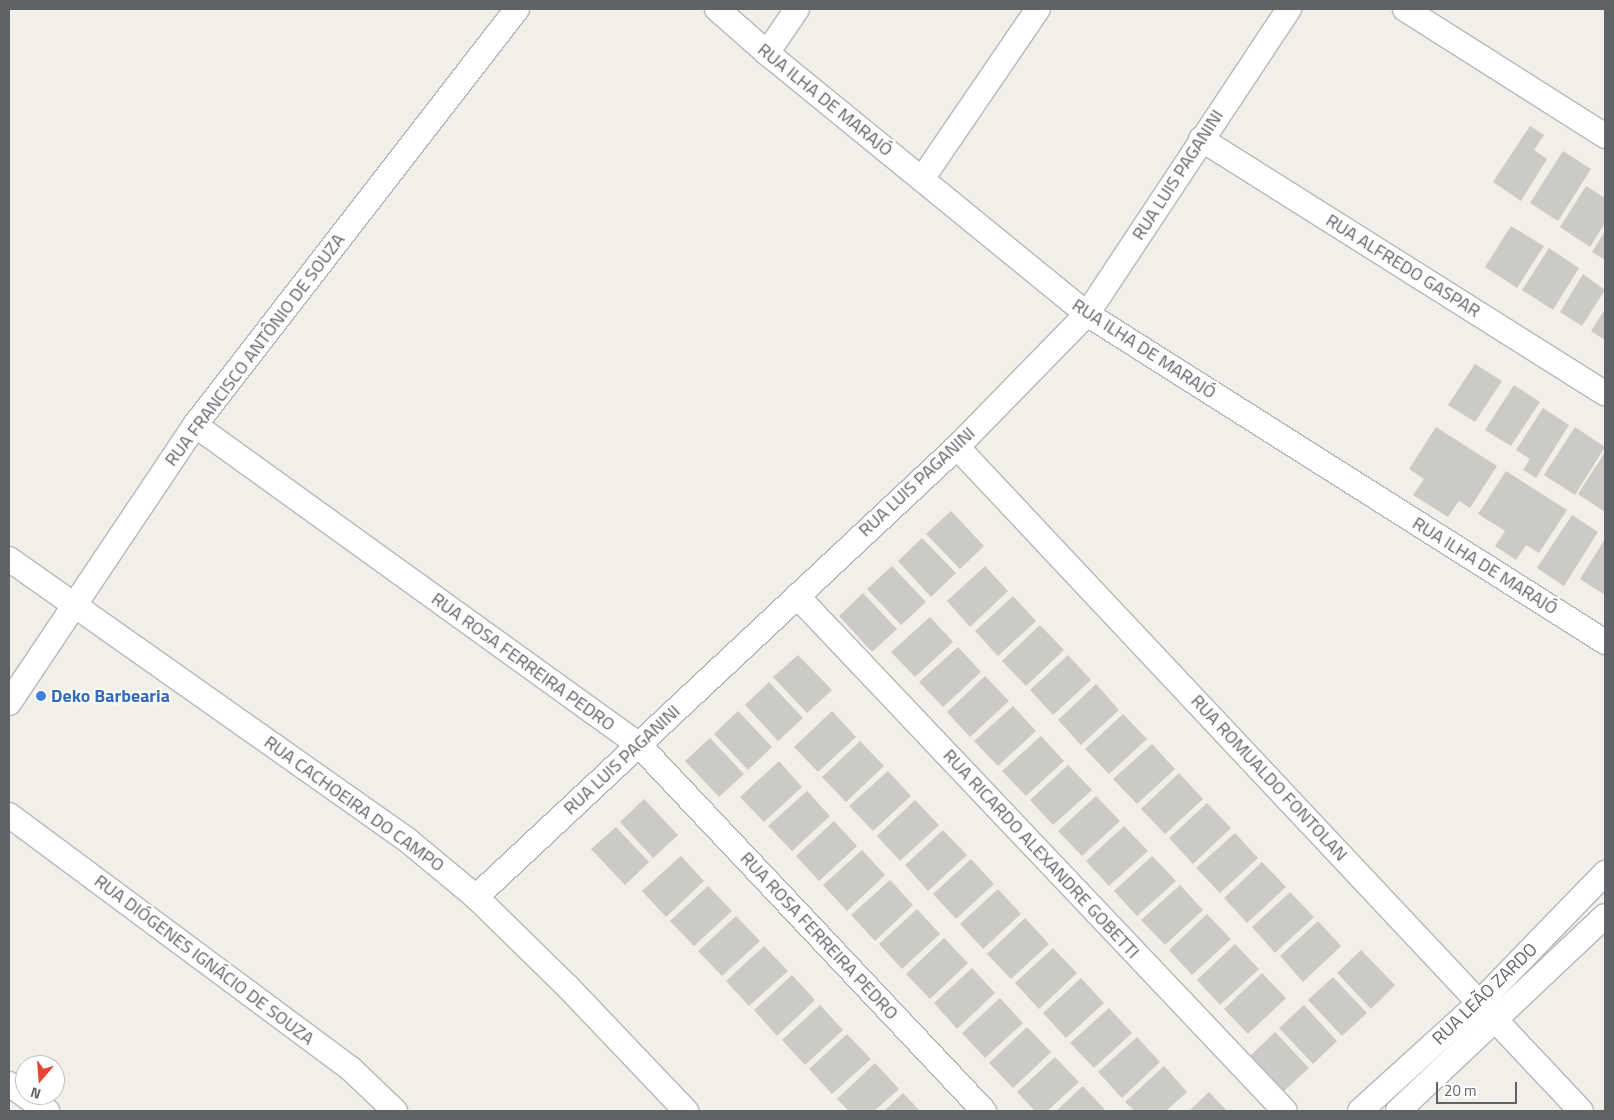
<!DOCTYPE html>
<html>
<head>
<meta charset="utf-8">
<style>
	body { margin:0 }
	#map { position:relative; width:1614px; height:1120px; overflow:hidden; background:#f1efe8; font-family:"Titillium Web",sans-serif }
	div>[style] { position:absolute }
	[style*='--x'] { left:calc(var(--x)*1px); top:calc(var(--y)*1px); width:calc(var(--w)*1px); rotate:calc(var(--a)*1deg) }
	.building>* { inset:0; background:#cccac5 }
	.roads { filter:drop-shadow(1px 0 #b5b8bc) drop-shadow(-1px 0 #b5b8bc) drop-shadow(0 1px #b5b8bc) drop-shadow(0 -1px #b5b8bc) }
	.street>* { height:24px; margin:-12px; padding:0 12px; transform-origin:12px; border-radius:12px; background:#fff }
	.dots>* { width:14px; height:14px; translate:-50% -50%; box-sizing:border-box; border:2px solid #fff; border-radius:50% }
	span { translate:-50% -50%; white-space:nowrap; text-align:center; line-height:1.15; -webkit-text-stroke:4.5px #fff; paint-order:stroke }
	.street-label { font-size:18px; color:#5f6368 }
	.shop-label { font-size:18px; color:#366cbe; font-weight:700 }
	.left { translate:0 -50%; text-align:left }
	.frame { position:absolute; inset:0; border:10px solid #5f6368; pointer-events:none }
	.north { position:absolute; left:15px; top:1055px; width:50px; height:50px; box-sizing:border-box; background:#fff; border:1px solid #bfc1c3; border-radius:50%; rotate:198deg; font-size:14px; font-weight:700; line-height:20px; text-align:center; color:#5f6368 }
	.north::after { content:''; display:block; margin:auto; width:18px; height:22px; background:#ea4335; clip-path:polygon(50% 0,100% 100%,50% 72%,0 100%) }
	.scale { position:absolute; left:1436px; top:1082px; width:81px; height:22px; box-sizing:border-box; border:2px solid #5f6368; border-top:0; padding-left:6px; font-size:15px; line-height:18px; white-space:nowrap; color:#5f6368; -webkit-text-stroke:4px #fff; paint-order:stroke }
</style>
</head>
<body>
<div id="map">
	<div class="building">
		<div style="clip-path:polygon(1530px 126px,1544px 135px,1534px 150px,1547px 159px,1521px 201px,1493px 182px)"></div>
		<div style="clip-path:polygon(1563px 151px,1591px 169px,1558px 221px,1530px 203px)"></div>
		<div style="clip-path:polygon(1586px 186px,1605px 198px,1605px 223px,1590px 247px,1560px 227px)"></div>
		<div style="clip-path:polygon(1511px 226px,1544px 246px,1517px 288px,1485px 267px)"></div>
		<div style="clip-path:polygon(1605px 231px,1605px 260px,1592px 252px)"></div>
		<div style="clip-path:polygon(1549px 248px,1579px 268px,1553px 310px,1522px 290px)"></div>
		<div style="clip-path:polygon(1583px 274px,1605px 290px,1582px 326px,1560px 312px)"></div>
		<div style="clip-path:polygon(1605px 309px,1605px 340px,1591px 331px)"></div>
		<div style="clip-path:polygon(1475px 364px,1502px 381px,1475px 422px,1448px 405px)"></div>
		<div style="clip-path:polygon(1514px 385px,1540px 402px,1511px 446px,1485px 430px)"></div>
		<div style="clip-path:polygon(1543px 408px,1569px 425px,1536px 478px,1523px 470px,1530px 459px,1516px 450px)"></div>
		<div style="clip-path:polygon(1436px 427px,1497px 466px,1470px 508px,1459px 501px,1448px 517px,1413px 495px,1424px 479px,1409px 469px)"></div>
		<div style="clip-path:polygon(1575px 427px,1605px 447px,1575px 495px,1544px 475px)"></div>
		<div style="clip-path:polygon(1605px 452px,1605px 512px,1578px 494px)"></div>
		<div style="clip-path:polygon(1506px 471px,1567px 510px,1539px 553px,1526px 545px,1516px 560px,1495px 546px,1505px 531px,1478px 514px)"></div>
		<div style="clip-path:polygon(951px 511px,984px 546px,960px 569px,926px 534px)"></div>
		<div style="clip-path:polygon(1572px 515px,1598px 532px,1564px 586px,1537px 568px)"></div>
		<div style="clip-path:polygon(922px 538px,956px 573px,931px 597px,898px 561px)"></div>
		<div style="clip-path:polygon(1605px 539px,1605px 595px,1580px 579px)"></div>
		<div style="clip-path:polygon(892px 566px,926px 602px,901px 625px,867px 589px)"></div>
		<div style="clip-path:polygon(985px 566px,1008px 591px,970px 627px,947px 601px)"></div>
		<div style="clip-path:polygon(863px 593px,897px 629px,872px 652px,839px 616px)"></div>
		<div style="clip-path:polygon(1013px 596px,1036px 621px,998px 656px,975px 631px)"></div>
		<div style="clip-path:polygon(930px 617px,953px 642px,915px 677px,891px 652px)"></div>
		<div style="clip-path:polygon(1040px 625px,1064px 650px,1026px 686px,1002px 661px)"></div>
		<div style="clip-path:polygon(958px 647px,981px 672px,943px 707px,919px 682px)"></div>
		<div style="clip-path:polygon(798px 655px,832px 690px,807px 713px,773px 677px)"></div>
		<div style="clip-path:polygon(1068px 655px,1091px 680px,1053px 715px,1030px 690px)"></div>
		<div style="clip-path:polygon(985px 676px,1009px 701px,970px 737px,947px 712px)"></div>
		<div style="clip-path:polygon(769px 682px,803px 718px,778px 741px,745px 705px)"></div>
		<div style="clip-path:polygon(1096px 684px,1119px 710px,1081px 745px,1058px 720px)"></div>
		<div style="clip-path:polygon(1013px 706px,1036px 731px,998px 766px,974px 741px)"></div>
		<div style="clip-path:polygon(738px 711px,772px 747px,748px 770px,714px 734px)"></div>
		<div style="clip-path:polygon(832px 711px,856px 737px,818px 772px,794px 747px)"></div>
		<div style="clip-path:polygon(1123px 714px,1147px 739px,1109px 774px,1085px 749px)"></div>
		<div style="clip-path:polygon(1041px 736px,1064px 761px,1026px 796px,1002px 771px)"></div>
		<div style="clip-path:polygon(710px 738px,744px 774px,719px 797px,685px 761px)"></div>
		<div style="clip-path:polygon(860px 741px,884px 766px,846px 802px,822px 777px)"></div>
		<div style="clip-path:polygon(1152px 744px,1175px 769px,1137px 804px,1113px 779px)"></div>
		<div style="clip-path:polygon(779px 761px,802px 787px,764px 822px,740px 797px)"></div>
		<div style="clip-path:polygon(1068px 765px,1092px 790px,1053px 825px,1030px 800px)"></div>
		<div style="clip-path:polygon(888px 771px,911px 796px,873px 831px,849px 806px)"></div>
		<div style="clip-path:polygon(1179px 773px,1203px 799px,1165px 834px,1141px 809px)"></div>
		<div style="clip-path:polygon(807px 791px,830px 816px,792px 851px,768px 826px)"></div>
		<div style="clip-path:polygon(1096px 796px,1120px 821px,1082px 856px,1058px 831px)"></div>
		<div style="clip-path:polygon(644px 799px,678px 835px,653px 858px,620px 822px)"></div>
		<div style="clip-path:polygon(915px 800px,939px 825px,900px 861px,877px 836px)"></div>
		<div style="clip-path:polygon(1207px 803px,1231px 828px,1193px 864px,1169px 838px)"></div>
		<div style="clip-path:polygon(834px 821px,857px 846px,819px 881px,796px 856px)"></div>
		<div style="clip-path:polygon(1124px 826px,1148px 851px,1109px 886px,1086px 861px)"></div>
		<div style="clip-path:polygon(616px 827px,649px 862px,625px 885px,591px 849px)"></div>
		<div style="clip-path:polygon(943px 830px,967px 855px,928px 891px,905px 865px)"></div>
		<div style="clip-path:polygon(1235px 833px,1258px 858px,1220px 893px,1196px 868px)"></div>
		<div style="clip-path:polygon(862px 850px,885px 875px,847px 911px,823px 885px)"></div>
		<div style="clip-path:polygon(681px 856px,704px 881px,666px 917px,642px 891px)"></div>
		<div style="clip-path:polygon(1152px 856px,1176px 881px,1137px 916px,1114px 891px)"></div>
		<div style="clip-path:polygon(971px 859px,994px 884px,956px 919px,933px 894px)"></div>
		<div style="clip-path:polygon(1262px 862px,1286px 887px,1247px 923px,1224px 898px)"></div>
		<div style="clip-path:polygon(890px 880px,913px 905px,875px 941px,851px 915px)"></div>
		<div style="clip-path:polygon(1180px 885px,1203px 910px,1165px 945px,1141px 920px)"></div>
		<div style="clip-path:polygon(708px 886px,732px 911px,694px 946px,670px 921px)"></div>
		<div style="clip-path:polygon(998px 889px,1021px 914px,983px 949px,960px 924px)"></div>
		<div style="clip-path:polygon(1290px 892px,1314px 917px,1275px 953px,1252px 927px)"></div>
		<div style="clip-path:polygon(917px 909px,940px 934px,902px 969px,879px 944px)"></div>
		<div style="clip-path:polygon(1207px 914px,1231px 939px,1192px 975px,1169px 950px)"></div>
		<div style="clip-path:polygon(736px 916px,760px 941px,722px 976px,698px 951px)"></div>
		<div style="clip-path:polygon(1025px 918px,1049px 944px,1011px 979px,987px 954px)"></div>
		<div style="clip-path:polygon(1318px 921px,1341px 946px,1303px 982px,1280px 956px)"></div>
		<div style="clip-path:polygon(944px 938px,968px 963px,930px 999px,906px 974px)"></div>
		<div style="clip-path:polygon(1235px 944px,1259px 969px,1220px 1005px,1197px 980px)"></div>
		<div style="clip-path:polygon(764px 946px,788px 971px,749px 1006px,726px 981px)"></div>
		<div style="clip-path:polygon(1053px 948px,1077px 973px,1039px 1009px,1015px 983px)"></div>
		<div style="clip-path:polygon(1361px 950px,1395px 985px,1371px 1009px,1337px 973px)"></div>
		<div style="clip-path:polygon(972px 968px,995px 993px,957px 1029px,934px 1003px)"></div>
		<div style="clip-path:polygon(1262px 973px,1286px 998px,1248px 1034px,1224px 1009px)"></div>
		<div style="clip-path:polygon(792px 975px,815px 1000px,777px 1036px,754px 1010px)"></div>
		<div style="clip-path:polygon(1333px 977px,1367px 1013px,1342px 1036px,1308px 1000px)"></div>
		<div style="clip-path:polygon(1081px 978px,1104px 1003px,1066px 1038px,1043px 1013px)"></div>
		<div style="clip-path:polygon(1000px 998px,1023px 1023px,985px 1058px,962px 1033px)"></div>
		<div style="clip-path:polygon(820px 1005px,843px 1030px,805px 1065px,782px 1040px)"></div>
		<div style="clip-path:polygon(1304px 1005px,1337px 1041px,1313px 1064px,1279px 1028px)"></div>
		<div style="clip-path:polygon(1109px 1008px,1132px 1033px,1094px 1068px,1070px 1043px)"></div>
		<div style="clip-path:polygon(1027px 1027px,1051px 1052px,1013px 1088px,989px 1063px)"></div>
		<div style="clip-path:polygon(1275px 1032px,1309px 1068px,1284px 1091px,1250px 1056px)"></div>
		<div style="clip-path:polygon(847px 1034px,871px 1059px,832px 1094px,809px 1069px)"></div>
		<div style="clip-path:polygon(1137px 1037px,1160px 1062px,1122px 1098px,1098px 1072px)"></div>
		<div style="clip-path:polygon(1055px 1057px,1079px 1082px,1047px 1111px,1035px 1111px,1017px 1092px)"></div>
		<div style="clip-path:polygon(875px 1063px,899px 1089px,874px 1111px,849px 1111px,837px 1099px)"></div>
		<div style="clip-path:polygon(1164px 1066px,1187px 1092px,1166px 1111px,1135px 1111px,1125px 1102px)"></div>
		<div style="clip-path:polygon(1083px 1086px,1106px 1111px,1056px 1111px)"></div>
		<div style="clip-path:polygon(1209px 1092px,1227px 1111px,1189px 1111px)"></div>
		<div style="clip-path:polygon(903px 1093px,920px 1111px,884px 1111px)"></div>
	</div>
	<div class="roads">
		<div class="street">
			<div style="--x:717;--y:9;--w:67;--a:41.3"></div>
			<div style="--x:767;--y:53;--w:413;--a:39.2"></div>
			<div style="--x:1087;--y:314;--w:613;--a:32.34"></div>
			<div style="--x:1405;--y:9;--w:237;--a:32.4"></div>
			<div style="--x:767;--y:53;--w:53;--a:-55.7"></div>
			<div style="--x:1201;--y:139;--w:477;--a:32.2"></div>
			<div style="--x:922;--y:179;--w:206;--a:-55.7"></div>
			<div style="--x:195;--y:425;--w:547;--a:35.78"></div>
			<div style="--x:639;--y:745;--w:503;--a:46.69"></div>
			<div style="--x:957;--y:447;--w:911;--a:46.78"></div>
			<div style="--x:9;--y:559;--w:486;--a:35.2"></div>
			<div style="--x:406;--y:839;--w:91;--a:39.6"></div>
			<div style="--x:476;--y:897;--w:127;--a:44.4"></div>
			<div style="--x:567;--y:986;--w:173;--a:46.4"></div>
			<div style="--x:797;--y:596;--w:709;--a:46.54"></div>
			<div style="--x:9;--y:703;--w:334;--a:-56.2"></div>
			<div style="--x:195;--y:425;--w:526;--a:-52.26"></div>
			<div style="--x:9;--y:815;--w:426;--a:36.6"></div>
			<div style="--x:351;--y:1069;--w:61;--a:43.7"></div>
			<div style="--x:476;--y:897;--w:659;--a:-43.09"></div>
			<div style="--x:957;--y:447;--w:186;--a:-45.7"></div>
			<div style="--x:1087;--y:314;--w:366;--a:-56.5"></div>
			<div style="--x:9;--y:1084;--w:47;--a:35.4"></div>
			<div style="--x:1360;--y:1111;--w:162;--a:-42.2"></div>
			<div style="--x:1480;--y:1002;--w:180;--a:-45.9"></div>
			<div style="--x:1398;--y:1111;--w:284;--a:-43.3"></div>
		</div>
	</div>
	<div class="dots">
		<div style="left:41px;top:696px;background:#3f7fe0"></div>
	</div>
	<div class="street-label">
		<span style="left:825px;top:100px;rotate:39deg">RUA ILHA DE MARAJÓ</span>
		<span style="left:1178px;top:175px;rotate:-57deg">RUA LUIS PAGANINI</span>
		<span style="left:1403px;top:266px;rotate:32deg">RUA ALFREDO GASPAR</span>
		<span style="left:1144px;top:349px;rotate:33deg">RUA ILHA DE MARAJÓ</span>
		<span style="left:255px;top:350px;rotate:-53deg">RUA FRANCISCO ANTÔNIO DE SOUZA</span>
		<span style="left:917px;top:482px;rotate:-43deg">RUA LUIS PAGANINI</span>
		<span style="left:1485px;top:566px;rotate:32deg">RUA ILHA DE MARAJÓ</span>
		<span style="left:523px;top:662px;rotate:36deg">RUA ROSA FERREIRA PEDRO</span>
		<span style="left:622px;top:760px;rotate:-43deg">RUA LUIS PAGANINI</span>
		<span style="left:1269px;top:778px;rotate:47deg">RUA ROMUALDO FONTOLAN</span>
		<span style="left:354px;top:804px;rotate:36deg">RUA CACHOEIRA DO CAMPO</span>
		<span style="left:1041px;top:854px;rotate:47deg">RUA RICARDO ALEXANDRE GOBETTI</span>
		<span style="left:819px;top:936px;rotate:47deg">RUA ROSA FERREIRA PEDRO</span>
		<span style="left:204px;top:960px;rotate:37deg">RUA DIÓGENES IGNÁCIO DE SOUZA</span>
		<span style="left:1485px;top:994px;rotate:-44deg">RUA LEÃO ZARDO</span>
	</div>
	<div class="shop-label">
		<span class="left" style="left:51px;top:696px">Deko Barbearia</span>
	</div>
	<div class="frame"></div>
	<div class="north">N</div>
	<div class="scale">20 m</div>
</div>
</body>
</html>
